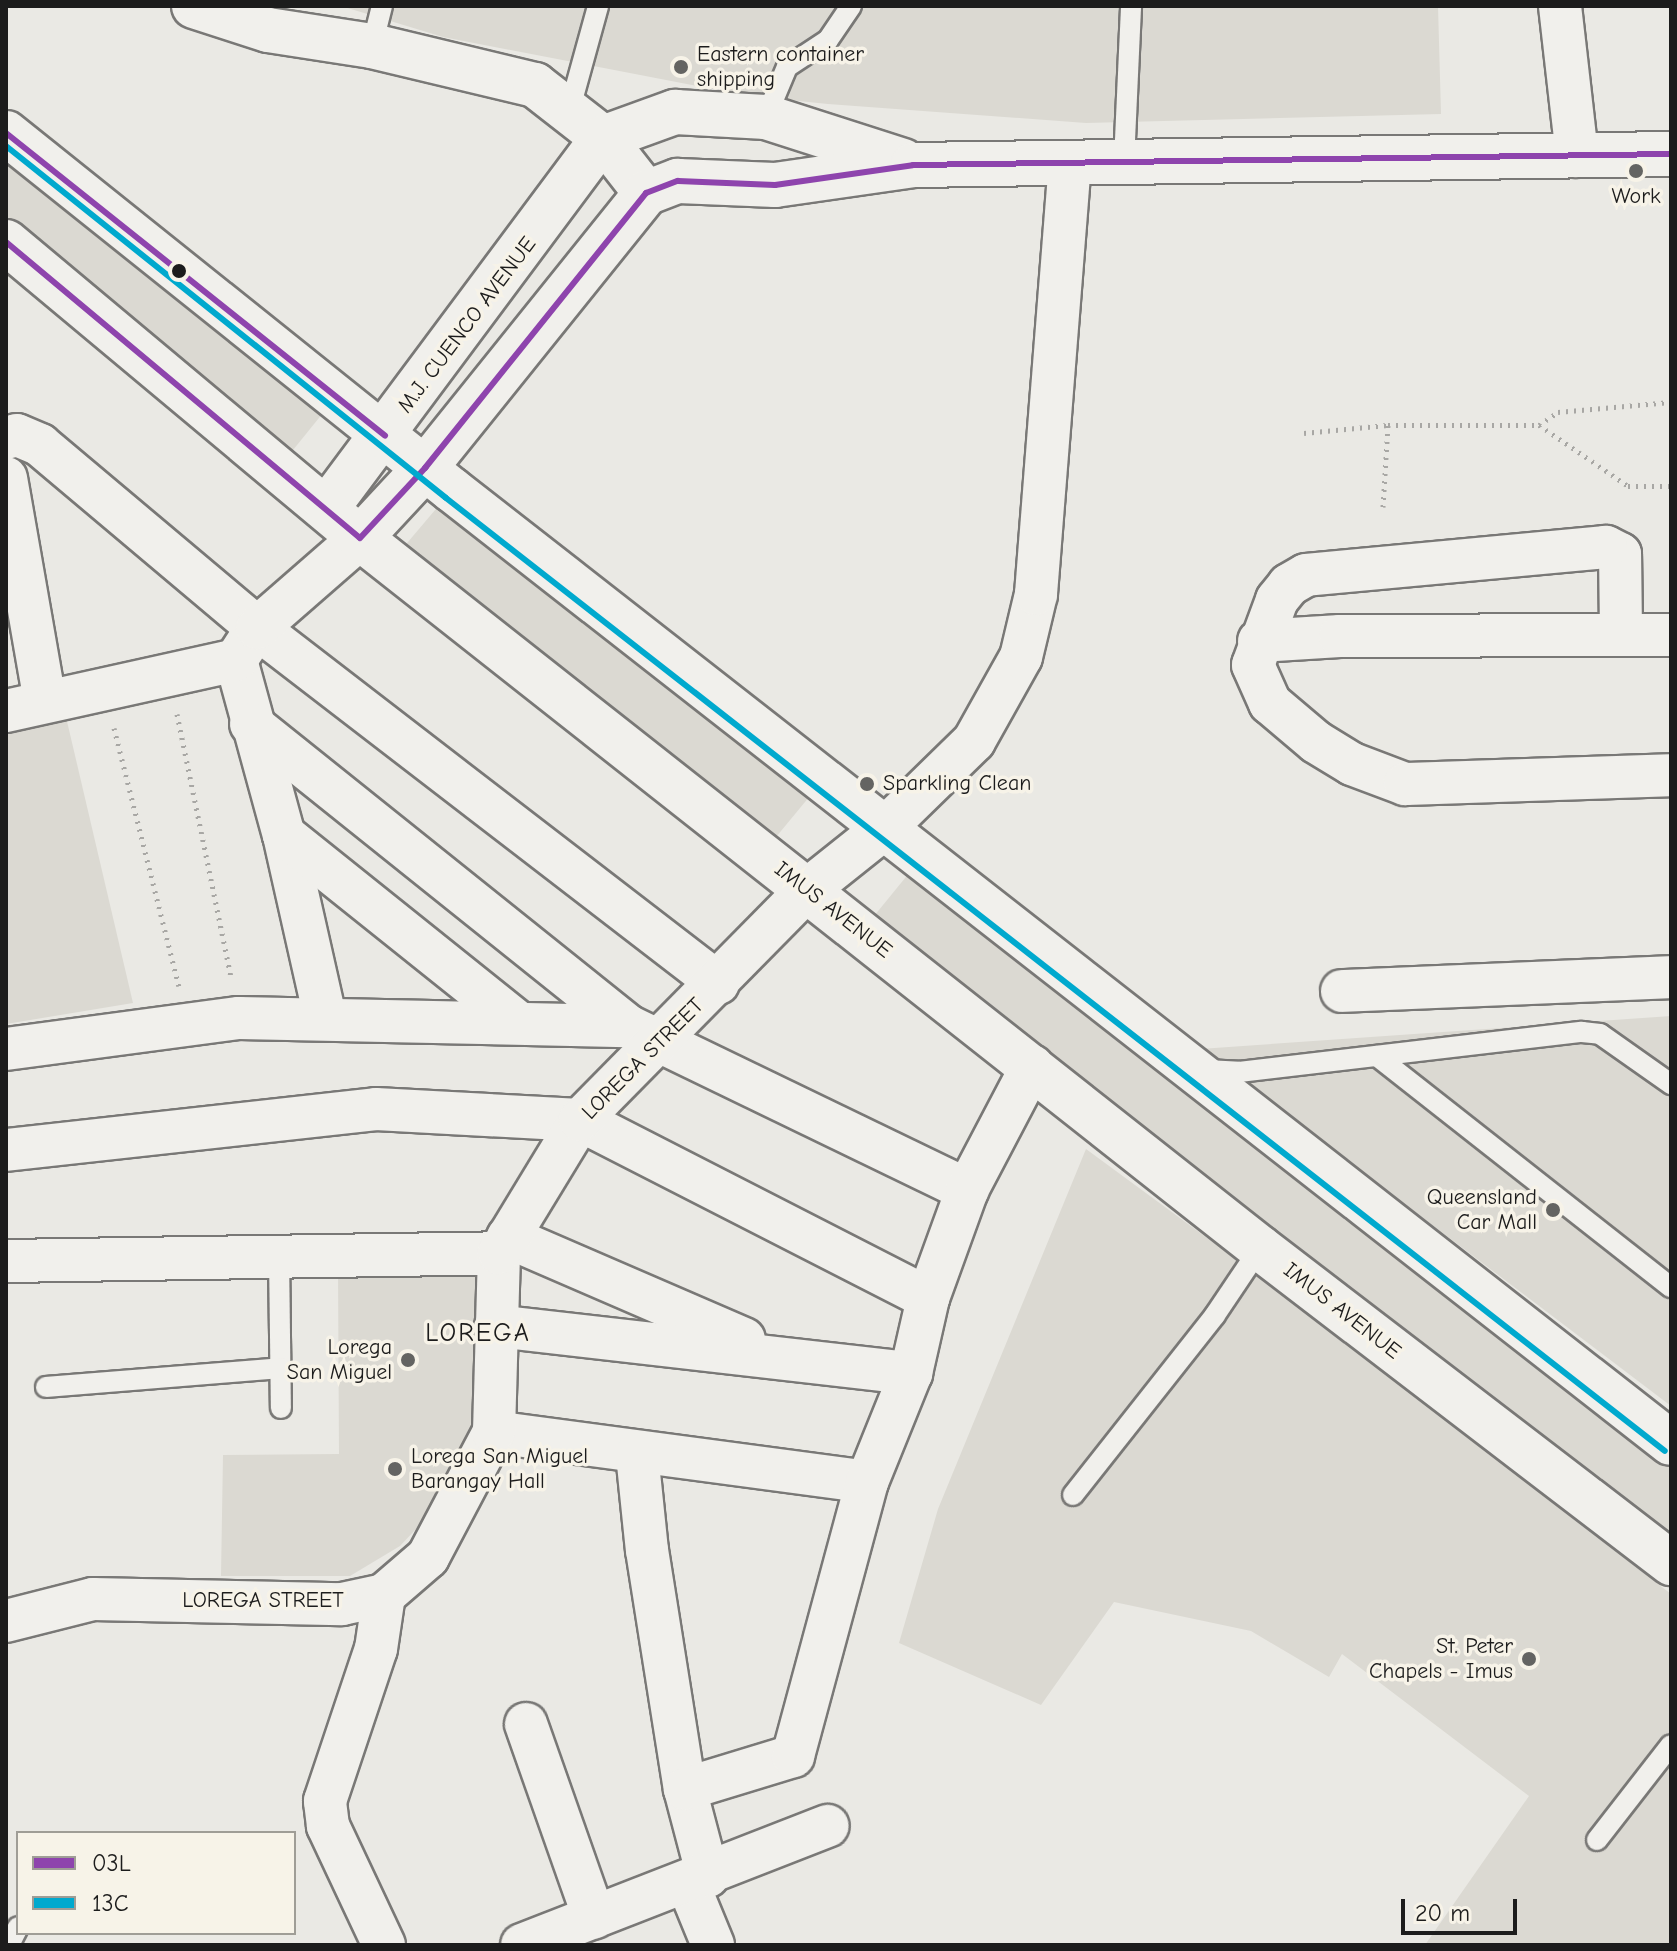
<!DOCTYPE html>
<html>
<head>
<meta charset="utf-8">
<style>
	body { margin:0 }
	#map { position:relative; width:1677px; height:1951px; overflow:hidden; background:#eae9e4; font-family:"Comic Neue",sans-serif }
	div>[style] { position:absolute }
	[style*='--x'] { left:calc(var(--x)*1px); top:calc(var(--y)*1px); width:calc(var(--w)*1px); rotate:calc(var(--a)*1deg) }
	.built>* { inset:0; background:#dbd9d2 }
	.path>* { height:5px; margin-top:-2.5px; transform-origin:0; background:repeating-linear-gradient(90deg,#a8a7a4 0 2px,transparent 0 8px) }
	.roads { filter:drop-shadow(2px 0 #797876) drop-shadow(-2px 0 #797876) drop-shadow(0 2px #797876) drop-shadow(0 -2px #797876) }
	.lane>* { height:20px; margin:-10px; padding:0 10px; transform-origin:10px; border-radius:10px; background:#f1f0ec }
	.street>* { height:42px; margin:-21px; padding:0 21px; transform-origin:21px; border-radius:21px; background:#f1f0ec }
	.secondary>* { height:44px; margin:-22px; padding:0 22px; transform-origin:22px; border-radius:22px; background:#f1f0ec }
	.primary>* { height:44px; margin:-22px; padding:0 22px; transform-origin:22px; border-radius:22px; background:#f1f0ec }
	.bus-1>* { height:6px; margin:-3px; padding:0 3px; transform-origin:3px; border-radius:3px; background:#8e44ad }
	.bus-2>* { height:6px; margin:-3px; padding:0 3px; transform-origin:3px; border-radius:3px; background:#00a9ce }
	.dots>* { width:22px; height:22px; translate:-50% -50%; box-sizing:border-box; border:4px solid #f7f3e8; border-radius:50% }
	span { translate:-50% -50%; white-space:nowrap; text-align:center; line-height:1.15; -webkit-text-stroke:7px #f7f3e8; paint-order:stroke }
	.poi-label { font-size:22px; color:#1c1c1c }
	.left { translate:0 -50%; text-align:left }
	.right { translate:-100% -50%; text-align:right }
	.street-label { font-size:22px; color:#1c1c1c }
	.quarter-label { font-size:26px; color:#1c1c1c; letter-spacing:2px }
	.frame { position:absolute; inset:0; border:8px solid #1c1c1c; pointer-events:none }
	.legend { position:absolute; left:16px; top:1831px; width:280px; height:104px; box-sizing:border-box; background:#f7f3e8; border:2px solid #9f9d96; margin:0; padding:10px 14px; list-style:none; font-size:24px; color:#1c1c1c }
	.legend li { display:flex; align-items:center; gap:16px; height:40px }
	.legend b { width:40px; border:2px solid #9f9d96 }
	.scale { position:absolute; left:1401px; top:1899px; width:116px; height:36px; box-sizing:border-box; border:4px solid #1c1c1c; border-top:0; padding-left:10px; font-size:24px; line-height:28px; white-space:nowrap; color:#1c1c1c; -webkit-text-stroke:6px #f7f3e8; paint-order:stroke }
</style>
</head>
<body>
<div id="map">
	<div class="built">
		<div style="clip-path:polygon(341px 6px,1438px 6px,1441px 114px,1086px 123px,828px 104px,749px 96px,443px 37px)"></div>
		<div style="clip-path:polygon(6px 112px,336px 397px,280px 466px,6px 241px)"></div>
		<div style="clip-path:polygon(452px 490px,824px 779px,762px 854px,391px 562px)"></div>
		<div style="clip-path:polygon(66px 717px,133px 1003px,6px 1024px,6px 730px)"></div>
		<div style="clip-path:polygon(923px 856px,1671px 1443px,1671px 1561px,861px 932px)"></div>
		<div style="clip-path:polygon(1671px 1016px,1671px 1406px,1200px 1049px)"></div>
		<div style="clip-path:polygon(1086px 1149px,1316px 1318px,1671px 1594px,1671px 1945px,1425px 1945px,1529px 1796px,1342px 1654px,1329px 1677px,1251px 1631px,1114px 1602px,1041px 1705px,899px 1643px,938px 1509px)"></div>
		<div style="clip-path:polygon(338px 1269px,476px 1270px,475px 1449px,431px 1513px,400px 1546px,350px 1576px,221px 1576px,223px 1455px,339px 1454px)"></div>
	</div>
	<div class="path">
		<div style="--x:1539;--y:425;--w:108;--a:34.4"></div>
		<div style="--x:1628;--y:486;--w:43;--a:0"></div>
		<div style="--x:1304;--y:433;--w:84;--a:-5.4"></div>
		<div style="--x:1388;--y:425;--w:151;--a:0"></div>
		<div style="--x:1539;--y:425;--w:23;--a:-34"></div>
		<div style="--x:1558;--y:412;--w:113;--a:-5.1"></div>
		<div style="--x:1383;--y:507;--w:82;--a:-86.5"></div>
		<div style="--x:177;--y:714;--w:269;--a:78.4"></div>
		<div style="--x:114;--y:728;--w:266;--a:75.9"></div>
	</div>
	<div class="roads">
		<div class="lane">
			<div style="--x:372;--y:46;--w:41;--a:-76"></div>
			<div style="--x:570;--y:108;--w:106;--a:-74.6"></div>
			<div style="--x:766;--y:117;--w:54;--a:-67.2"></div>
			<div style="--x:787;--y:67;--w:49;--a:-33.4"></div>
			<div style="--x:828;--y:40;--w:41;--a:-55.9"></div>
			<div style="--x:1124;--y:162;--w:156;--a:-87.4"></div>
			<div style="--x:1377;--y:1056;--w:374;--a:38.2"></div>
			<div style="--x:1206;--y:1070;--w:33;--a:3"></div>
			<div style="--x:1239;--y:1072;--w:345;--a:-6.7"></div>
			<div style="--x:1582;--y:1032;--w:18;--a:6"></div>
			<div style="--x:1600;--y:1034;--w:87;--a:35.2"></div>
			<div style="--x:279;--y:1254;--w:154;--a:89.3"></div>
			<div style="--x:46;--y:1387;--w:235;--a:-4.6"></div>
			<div style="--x:1073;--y:1495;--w:229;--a:-51.7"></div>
			<div style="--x:1215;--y:1315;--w:81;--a:-56.1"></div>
			<div style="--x:1597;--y:1840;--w:120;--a:-52.1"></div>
			<div style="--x:9;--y:1945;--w:20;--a:-63"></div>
		</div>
		<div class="street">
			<div style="--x:1560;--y:6;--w:151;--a:83.5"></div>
			<div style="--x:6;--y:438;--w:11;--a:-15"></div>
			<div style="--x:17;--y:435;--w:25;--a:23"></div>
			<div style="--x:40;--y:445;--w:284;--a:40.1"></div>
			<div style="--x:257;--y:628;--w:582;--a:37.6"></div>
			<div style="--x:6;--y:478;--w:227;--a:80.1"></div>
			<div style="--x:1621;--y:632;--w:78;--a:-90.7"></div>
			<div style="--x:1620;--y:554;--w:16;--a:-153"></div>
			<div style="--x:1606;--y:547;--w:301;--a:174.7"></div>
			<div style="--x:1306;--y:575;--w:20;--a:150"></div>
			<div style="--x:1289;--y:585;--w:19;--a:129"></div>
			<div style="--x:1277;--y:600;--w:69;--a:110.3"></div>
			<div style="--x:1253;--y:665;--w:42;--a:65.9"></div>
			<div style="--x:1270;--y:703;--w:60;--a:40.3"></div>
			<div style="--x:1316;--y:742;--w:42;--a:31.4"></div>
			<div style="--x:1352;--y:764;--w:57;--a:20.7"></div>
			<div style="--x:1405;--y:784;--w:266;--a:-1.9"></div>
			<div style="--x:1259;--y:641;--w:81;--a:-3.5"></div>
			<div style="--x:1340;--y:636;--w:331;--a:-0.2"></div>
			<div style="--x:236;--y:660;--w:181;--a:74.7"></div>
			<div style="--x:284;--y:835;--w:187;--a:77.3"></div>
			<div style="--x:6;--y:711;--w:236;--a:-12.5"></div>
			<div style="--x:236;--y:660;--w:38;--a:-57"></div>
			<div style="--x:257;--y:628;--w:137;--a:-41.1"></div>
			<div style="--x:251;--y:724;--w:483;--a:38.7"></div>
			<div style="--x:628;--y:1026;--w:377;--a:25.8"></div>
			<div style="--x:284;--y:835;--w:299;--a:38.7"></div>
			<div style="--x:1342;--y:991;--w:329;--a:-2.4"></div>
			<div style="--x:6;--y:1049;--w:235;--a:-7.6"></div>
			<div style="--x:239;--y:1018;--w:389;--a:1.2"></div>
			<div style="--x:6;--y:1150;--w:372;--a:-6.3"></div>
			<div style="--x:376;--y:1109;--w:204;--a:3.1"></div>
			<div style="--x:580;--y:1120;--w:391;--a:27.1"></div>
			<div style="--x:508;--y:1237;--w:257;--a:23.4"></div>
			<div style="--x:6;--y:1261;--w:493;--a:-0.9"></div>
			<div style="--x:496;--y:1326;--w:418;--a:6.5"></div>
			<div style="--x:494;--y:1432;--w:376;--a:7.6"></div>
			<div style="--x:637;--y:1454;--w:97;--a:84.1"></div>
			<div style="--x:647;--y:1550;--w:242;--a:81"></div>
			<div style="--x:685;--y:1789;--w:90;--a:75.2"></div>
			<div style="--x:6;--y:1621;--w:90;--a:-14.2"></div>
			<div style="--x:93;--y:1599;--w:249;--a:1.2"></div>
			<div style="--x:342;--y:1604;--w:43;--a:-12.1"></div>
			<div style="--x:384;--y:1595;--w:58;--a:-40.8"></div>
			<div style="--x:428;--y:1557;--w:141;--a:-62.2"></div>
			<div style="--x:494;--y:1432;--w:179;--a:-88.4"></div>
			<div style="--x:499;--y:1253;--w:156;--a:-58.7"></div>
			<div style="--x:580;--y:1120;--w:323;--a:-45.4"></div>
			<div style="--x:807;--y:890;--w:101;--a:-38.6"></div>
			<div style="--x:886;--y:827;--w:123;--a:-44.3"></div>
			<div style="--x:974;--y:741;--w:96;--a:-60.8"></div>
			<div style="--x:1021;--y:657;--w:65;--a:-76.6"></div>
			<div style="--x:1036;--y:594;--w:433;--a:-85.5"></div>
			<div style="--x:526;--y:1724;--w:205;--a:70.6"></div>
			<div style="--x:685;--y:1789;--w:113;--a:-17"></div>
			<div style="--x:793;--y:1756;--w:284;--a:-74.9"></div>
			<div style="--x:867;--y:1482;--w:118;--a:-68"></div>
			<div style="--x:911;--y:1373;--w:77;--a:-77.2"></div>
			<div style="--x:928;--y:1298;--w:115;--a:-70.1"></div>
			<div style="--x:967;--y:1190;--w:140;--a:-62.3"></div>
			<div style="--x:688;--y:1884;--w:66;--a:67.7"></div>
			<div style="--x:384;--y:1945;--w:132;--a:-115.2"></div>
			<div style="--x:328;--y:1826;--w:25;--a:-97"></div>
			<div style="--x:325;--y:1801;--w:160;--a:-71.5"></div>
			<div style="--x:376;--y:1649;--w:55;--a:-81.6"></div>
			<div style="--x:522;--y:1945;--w:328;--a:-21.3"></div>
		</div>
		<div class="secondary">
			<div style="--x:194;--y:6;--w:78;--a:18"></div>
			<div style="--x:268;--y:30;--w:105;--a:8.7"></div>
			<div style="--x:372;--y:46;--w:168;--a:13.5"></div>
			<div style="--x:535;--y:85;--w:86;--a:37.9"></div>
			<div style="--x:603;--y:138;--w:70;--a:52"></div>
			<div style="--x:327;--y:508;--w:462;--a:-53.3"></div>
			<div style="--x:603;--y:138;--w:77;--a:-19.9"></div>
			<div style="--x:675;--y:112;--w:91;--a:3.1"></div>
			<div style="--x:766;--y:117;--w:144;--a:17.8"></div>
			<div style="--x:360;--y:538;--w:96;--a:-47.1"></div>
			<div style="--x:425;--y:468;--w:353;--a:-51.2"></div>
			<div style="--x:646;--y:193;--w:34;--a:-21"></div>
			<div style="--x:678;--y:181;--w:97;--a:2.4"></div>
			<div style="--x:775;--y:185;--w:139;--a:-8.2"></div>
			<div style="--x:913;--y:165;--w:758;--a:-0.83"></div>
		</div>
		<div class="primary">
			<div style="--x:6;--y:133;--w:571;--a:38.68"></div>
			<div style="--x:452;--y:490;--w:1547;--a:38.02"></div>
			<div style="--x:6;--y:242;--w:461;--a:39.9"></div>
			<div style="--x:360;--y:538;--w:1146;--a:38.27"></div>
			<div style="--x:1260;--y:1248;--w:518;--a:37.47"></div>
		</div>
	</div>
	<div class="bus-1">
		<div style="--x:6;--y:133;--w:485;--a:38.6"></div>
		<div style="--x:6;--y:242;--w:461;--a:39.9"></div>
		<div style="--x:360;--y:538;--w:96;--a:-47.1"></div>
		<div style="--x:425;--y:468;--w:353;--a:-51.2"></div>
		<div style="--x:646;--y:193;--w:34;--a:-21"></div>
		<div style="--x:678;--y:181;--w:97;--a:2.4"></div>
		<div style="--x:775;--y:185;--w:139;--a:-8.2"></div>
		<div style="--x:913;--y:165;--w:758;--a:-0.83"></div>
	</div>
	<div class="bus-2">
		<div style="--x:6;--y:146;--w:563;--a:38.66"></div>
		<div style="--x:446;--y:498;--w:1547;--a:38.02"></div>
	</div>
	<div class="dots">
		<div style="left:681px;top:67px;background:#646462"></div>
		<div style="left:1636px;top:171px;background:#646462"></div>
		<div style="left:179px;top:271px;background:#1c1c1c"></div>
		<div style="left:867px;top:784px;background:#646462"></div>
		<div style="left:1553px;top:1210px;background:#646462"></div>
		<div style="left:408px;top:1360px;background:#646462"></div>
		<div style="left:395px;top:1469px;background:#646462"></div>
		<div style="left:1529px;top:1659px;background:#646462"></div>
	</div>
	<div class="poi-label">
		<span class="left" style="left:697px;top:67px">Eastern container<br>shipping</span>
		<span style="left:1636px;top:197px">Work</span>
		<span class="left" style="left:883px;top:784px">Sparkling Clean</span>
		<span class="right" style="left:1537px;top:1210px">Queensland<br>Car Mall</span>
		<span class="right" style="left:392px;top:1360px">Lorega<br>San Miguel</span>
		<span class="left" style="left:411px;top:1469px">Lorega San Miguel<br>Barangay Hall</span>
		<span class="right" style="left:1513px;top:1659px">St. Peter<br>Chapels - Imus</span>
	</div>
	<div class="street-label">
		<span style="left:467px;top:325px;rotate:-53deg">M.J. CUENCO AVENUE</span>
		<span style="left:833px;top:910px;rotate:38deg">IMUS AVENUE</span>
		<span style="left:643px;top:1059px;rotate:-45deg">LOREGA STREET</span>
		<span style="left:1342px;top:1311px;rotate:38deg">IMUS AVENUE</span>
		<span style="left:263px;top:1601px">LOREGA STREET</span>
	</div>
	<div class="quarter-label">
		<span style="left:478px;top:1334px">LOREGA</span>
	</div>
	<div class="frame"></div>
	<ul class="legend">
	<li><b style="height:10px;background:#8e44ad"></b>03L</li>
	<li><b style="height:10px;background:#00a9ce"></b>13C</li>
	</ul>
	<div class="scale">20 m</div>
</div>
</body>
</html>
